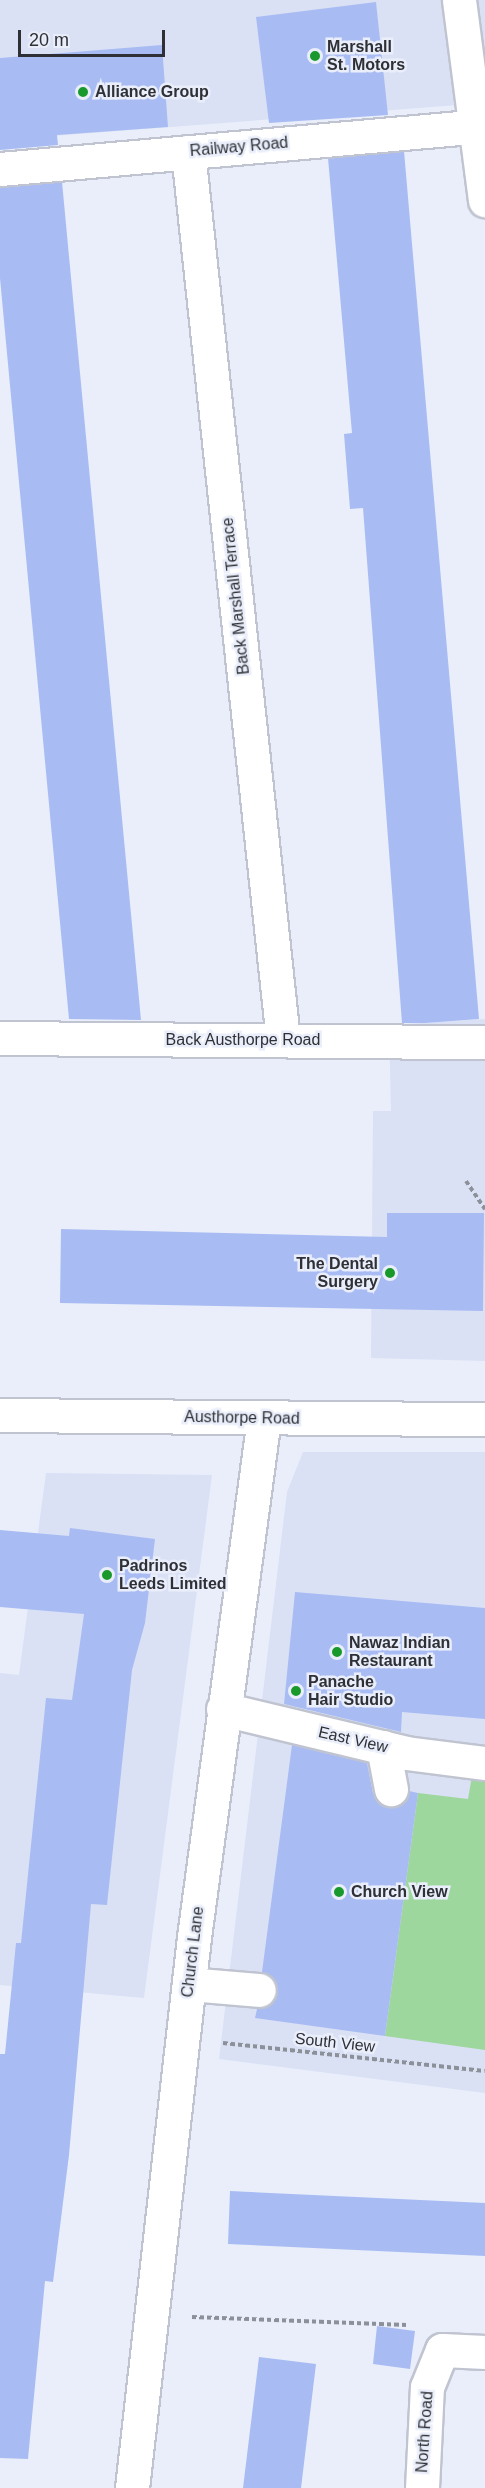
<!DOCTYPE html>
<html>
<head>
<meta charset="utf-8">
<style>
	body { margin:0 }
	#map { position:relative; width:485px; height:2488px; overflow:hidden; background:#e9eefa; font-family:Helvetica,sans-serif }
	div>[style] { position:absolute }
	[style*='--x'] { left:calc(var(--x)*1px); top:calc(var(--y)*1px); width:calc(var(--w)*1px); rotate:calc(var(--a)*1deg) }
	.built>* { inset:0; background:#dae1f4 }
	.green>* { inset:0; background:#9dd79d }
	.building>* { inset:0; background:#a8bcf3 }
	.path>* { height:4px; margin-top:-2px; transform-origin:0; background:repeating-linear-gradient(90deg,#8c9099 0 4.5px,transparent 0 7.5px) }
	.roads { filter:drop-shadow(2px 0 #c0c4d0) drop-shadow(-2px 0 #c0c4d0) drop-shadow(0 2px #c0c4d0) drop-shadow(0 -2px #c0c4d0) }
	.minor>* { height:33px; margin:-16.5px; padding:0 16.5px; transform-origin:16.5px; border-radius:16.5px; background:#fff }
	.dots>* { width:16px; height:16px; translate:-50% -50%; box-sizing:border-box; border:3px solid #e9eefa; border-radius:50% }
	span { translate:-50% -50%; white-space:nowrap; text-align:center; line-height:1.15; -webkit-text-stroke:5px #e9eefa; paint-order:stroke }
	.poi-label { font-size:16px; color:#2e3035; font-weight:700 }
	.left { translate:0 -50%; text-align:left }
	.right { translate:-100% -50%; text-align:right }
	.street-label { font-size:16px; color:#2e3035 }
	.scale { position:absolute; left:18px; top:30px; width:147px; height:27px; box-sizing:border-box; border:3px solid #2e3035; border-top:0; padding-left:8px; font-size:18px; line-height:21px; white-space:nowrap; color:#2e3035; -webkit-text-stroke:4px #e9eefa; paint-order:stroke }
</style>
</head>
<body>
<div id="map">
	<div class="built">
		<div style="clip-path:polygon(0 0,485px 0,485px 103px,0 140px)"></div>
		<div style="clip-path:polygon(485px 1019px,485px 1361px,371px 1358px,373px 1111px,391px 1111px,389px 1025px)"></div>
		<div style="clip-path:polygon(303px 1452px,485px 1452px,485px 2093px,219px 2059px,287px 1492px)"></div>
		<div style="clip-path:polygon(46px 1473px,212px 1475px,144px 1998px,0 1985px,0 1673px,19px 1675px)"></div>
	</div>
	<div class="green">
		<div style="clip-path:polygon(472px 1776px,485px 1777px,485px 2050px,385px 2036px,418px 1793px,468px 1799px)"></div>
	</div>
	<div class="building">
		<div style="clip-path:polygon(376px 2px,388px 115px,269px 123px,256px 17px)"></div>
		<div style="clip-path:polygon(162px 45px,168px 127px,57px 135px,58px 145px,0 150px,0 58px)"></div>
		<div style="clip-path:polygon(404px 151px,479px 1019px,425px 1023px,402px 1023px,363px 508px,350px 509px,344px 434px,352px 433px,328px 158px)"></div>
		<div style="clip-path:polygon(62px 182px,141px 1020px,69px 1019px,0 278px,0 187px)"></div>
		<div style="clip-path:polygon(387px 1213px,484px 1213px,483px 1311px,60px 1303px,61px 1229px,387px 1237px)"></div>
		<div style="clip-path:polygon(70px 1528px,155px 1539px,145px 1623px,132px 1670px,107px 1905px,91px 1904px,69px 2155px,53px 2282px,45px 2281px,28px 2459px,0 2458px,0 2054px,5px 2054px,16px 1943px,21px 1943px,46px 1698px,72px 1700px,84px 1614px,0 1607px,0 1530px,69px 1536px)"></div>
		<div style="clip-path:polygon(295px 1592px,485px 1608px,485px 1719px,402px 1712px,401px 1732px,284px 1704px)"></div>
		<div style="clip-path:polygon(292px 1745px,367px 1763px,373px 1793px,384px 1806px,395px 1807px,409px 1791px,418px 1793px,385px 2036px,255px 2018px,257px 2009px,267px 2007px,278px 1992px,276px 1982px,262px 1972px)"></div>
		<div style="clip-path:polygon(230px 2191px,485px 2203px,485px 2256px,228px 2244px)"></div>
		<div style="clip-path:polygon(377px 2326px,415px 2331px,410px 2369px,373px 2364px)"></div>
		<div style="clip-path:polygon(259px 2357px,316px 2364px,301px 2488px,243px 2488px)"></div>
	</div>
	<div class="path">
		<div style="--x:466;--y:1181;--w:34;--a:56"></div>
		<div style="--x:223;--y:2043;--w:263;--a:6.1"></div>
		<div style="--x:192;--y:2317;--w:215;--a:2.1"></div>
	</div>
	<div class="roads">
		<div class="minor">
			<div style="--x:459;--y:0;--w:202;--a:82.6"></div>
			<div style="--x:188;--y:152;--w:893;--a:83.89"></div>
			<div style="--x:0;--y:169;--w:480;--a:-5.1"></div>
			<div style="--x:0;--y:1038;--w:485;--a:0.5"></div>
			<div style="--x:0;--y:1415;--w:485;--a:0.5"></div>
			<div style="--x:223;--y:1709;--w:188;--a:13.5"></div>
			<div style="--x:406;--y:1753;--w:80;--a:7.2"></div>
			<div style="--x:383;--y:1747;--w:43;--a:79.2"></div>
			<div style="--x:189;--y:1984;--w:70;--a:4.9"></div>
			<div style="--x:132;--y:2488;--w:554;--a:-83.58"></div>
			<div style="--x:194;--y:1937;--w:524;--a:-82.32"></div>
			<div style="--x:422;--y:2488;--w:101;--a:-87.2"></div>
			<div style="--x:427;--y:2387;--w:40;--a:-68"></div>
			<div style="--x:442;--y:2350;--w:43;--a:2.7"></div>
		</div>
	</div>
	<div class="dots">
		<div style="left:315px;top:56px;background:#19982c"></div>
		<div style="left:83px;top:92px;background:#19982c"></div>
		<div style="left:390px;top:1273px;background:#19982c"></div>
		<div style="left:107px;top:1575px;background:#19982c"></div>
		<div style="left:337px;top:1652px;background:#19982c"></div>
		<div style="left:296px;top:1691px;background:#19982c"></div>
		<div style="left:339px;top:1892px;background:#19982c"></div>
	</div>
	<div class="poi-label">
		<span class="left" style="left:327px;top:56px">Marshall<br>St. Motors</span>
		<span class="left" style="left:95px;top:92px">Alliance Group</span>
		<span class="right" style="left:378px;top:1273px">The Dental<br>Surgery</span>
		<span class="left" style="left:119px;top:1575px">Padrinos<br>Leeds Limited</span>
		<span class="left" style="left:349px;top:1652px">Nawaz Indian<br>Restaurant</span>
		<span class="left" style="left:308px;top:1691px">Panache<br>Hair Studio</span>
		<span class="left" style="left:351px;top:1892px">Church View</span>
	</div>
	<div class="street-label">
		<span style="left:239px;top:147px;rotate:-5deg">Railway Road</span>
		<span style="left:236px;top:596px;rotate:-96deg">Back Marshall Terrace</span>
		<span style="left:243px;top:1040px">Back Austhorpe Road</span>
		<span style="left:242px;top:1418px;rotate:1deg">Austhorpe Road</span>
		<span style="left:353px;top:1740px;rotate:13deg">East View</span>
		<span style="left:193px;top:1952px;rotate:-83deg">Church Lane</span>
		<span style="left:335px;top:2043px;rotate:6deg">South View</span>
		<span style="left:425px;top:2432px;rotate:-86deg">North Road</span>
	</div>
	<div class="scale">20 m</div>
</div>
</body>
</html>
